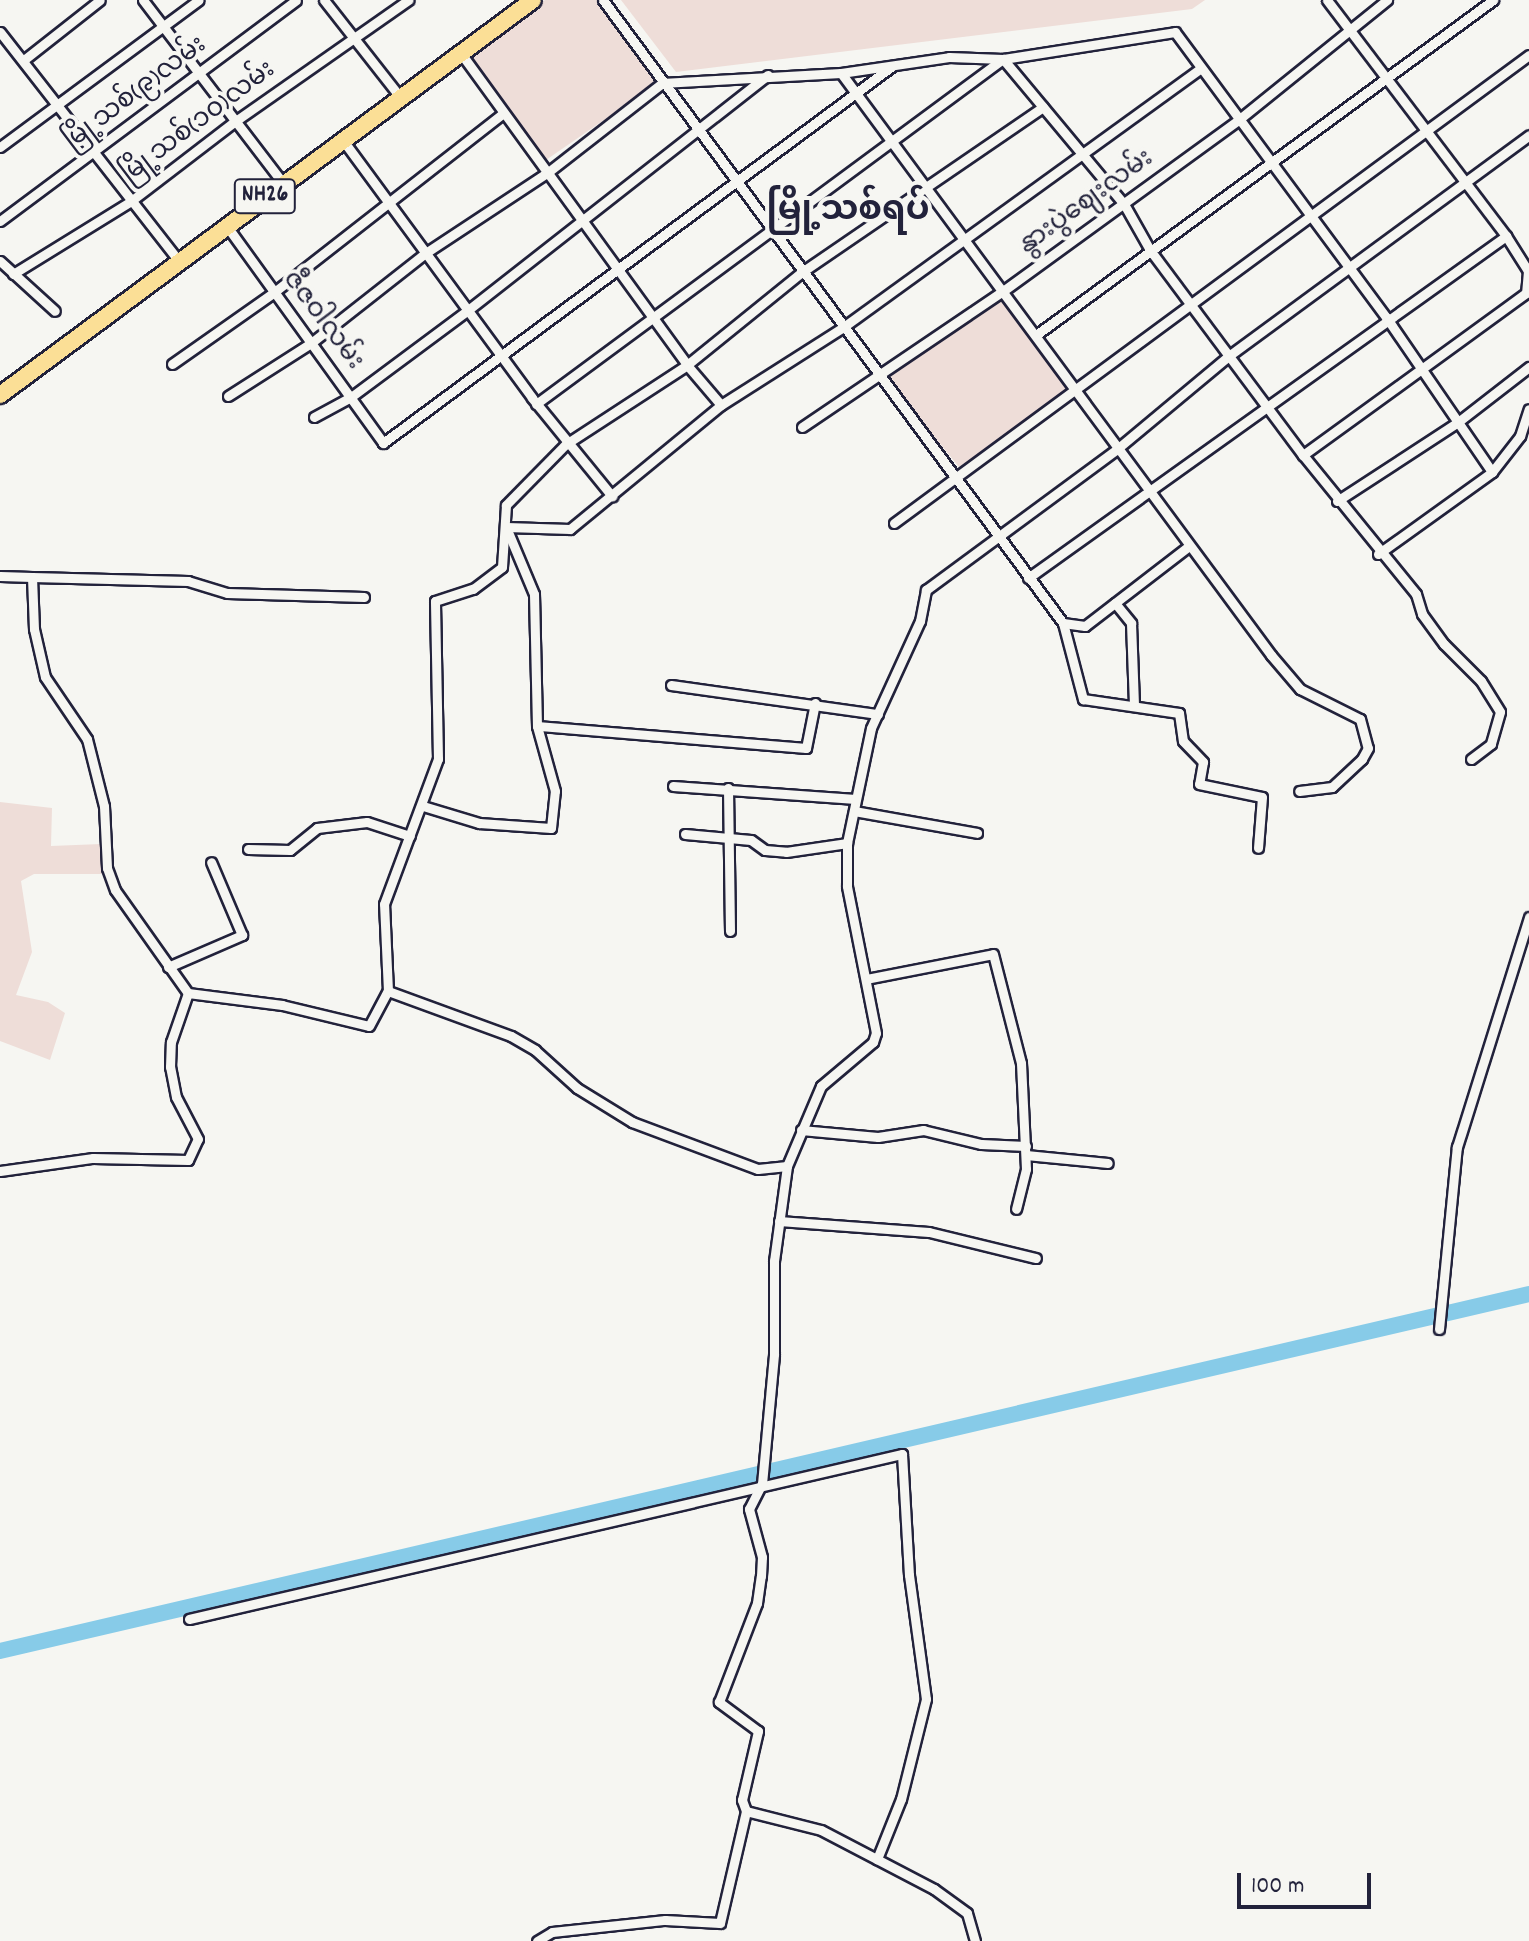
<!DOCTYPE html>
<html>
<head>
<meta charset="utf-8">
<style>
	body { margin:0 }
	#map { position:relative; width:1529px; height:1941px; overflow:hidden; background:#f6f6f2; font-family:Dekko,"Noto Sans Myanmar",sans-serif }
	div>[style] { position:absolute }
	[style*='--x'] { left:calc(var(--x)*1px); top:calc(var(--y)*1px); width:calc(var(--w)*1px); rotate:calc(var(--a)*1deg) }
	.built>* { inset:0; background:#eeddd8 }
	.river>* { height:16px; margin:-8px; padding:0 8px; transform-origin:8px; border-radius:8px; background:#87cbe8 }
	.roads { filter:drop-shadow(2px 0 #22223b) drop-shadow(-2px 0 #22223b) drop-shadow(0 2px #22223b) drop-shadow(0 -2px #22223b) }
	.minor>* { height:9px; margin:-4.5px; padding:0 4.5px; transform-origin:4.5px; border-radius:4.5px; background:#f6f6f2 }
	.trunk>* { height:16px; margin:-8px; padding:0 8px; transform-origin:8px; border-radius:8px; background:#fbdf96 }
	span { translate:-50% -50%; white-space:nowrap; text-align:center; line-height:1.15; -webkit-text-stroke:8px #f6f6f2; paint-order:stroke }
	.shield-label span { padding:2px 6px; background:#f6f6f2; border:2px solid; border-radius:6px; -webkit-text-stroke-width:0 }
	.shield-label { font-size:24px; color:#22223b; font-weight:700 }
	.street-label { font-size:26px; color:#22223b }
	.district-label { font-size:34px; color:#22223b; font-weight:700 }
	.scale { position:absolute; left:1237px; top:1873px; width:134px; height:36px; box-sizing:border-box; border:4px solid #22223b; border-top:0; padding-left:10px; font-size:24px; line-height:28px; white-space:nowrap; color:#22223b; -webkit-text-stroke:6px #f6f6f2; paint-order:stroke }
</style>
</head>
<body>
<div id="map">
	<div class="built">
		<div style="clip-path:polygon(545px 0,599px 0,659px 82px,546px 160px,468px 55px)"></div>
		<div style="clip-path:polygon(621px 0,1205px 0,1192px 9px,676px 72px)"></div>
		<div style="clip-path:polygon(1003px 297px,1069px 390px,959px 467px,887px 379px)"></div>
		<div style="clip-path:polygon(0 802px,52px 808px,51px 846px,101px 844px,103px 874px,34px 874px,21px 881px,32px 952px,16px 995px,48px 1002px,65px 1013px,50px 1060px,0 1041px)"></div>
	</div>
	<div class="river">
		<div style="--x:0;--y:1651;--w:1570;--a:-13.14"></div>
	</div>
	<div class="roads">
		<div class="minor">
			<div style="--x:143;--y:0;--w:230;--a:52.6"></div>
			<div style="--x:324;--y:0;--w:123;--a:51.9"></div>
			<div style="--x:603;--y:0;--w:774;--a:53.56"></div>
			<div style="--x:1063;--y:623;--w:79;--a:75.3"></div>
			<div style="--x:1083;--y:699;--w:97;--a:8.3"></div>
			<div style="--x:1179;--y:713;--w:28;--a:82"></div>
			<div style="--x:1183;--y:741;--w:29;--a:46"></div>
			<div style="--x:1203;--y:762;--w:22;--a:100"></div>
			<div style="--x:1199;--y:784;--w:64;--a:11.7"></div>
			<div style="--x:1262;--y:797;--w:51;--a:94.5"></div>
			<div style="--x:1327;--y:0;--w:296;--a:52.8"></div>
			<div style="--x:0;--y:32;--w:289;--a:52"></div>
			<div style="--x:460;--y:52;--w:387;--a:54"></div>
			<div style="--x:687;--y:365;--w:52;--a:49.6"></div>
			<div style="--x:25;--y:59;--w:95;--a:-38.2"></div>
			<div style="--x:841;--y:73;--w:724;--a:53.54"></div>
			<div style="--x:1271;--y:655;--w:45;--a:49.5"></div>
			<div style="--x:1300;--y:689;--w:67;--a:26.6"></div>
			<div style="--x:1360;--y:719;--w:30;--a:75"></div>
			<div style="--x:1368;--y:748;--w:13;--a:119"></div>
			<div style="--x:1362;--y:759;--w:41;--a:137"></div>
			<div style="--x:1332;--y:787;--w:33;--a:173"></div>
			<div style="--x:342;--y:139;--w:321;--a:53.7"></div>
			<div style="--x:532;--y:398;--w:127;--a:50.8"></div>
			<div style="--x:0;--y:147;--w:247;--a:-36.5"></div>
			<div style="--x:0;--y:221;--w:369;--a:-36.7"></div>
			<div style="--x:226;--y:225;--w:269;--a:54.2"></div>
			<div style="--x:383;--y:443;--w:632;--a:-36.51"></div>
			<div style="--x:0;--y:261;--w:74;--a:42.3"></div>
			<div style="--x:13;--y:274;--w:139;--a:-31.7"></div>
			<div style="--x:131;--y:201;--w:130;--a:-37.5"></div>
			<div style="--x:234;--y:122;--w:213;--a:-35"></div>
			<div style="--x:1036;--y:335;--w:567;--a:-36.24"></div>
			<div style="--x:172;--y:364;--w:123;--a:-35.1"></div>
			<div style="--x:273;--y:293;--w:292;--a:-38"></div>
			<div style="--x:228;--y:396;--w:98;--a:-32.6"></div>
			<div style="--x:311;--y:343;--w:144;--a:-38.2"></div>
			<div style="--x:424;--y:254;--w:147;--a:-33.4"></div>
			<div style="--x:547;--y:173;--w:146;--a:-38"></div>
			<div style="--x:662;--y:83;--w:179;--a:-3.2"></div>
			<div style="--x:841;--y:73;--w:109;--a:-8.4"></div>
			<div style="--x:949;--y:57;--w:54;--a:2.1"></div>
			<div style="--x:1003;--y:59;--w:189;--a:50.2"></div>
			<div style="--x:1124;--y:204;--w:53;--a:60.5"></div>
			<div style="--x:1150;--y:250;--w:256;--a:53.3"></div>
			<div style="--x:1303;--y:455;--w:179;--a:50.9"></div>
			<div style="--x:1416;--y:594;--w:21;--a:73"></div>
			<div style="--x:1422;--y:614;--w:37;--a:54"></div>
			<div style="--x:1444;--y:644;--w:52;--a:45"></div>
			<div style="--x:1481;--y:681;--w:36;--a:58"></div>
			<div style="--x:1500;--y:712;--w:33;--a:106"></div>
			<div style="--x:1491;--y:744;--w:25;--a:143"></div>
			<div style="--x:536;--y:404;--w:581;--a:-36.46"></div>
			<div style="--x:1003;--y:59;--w:174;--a:-8.9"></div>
			<div style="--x:1175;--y:32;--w:355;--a:53.5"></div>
			<div style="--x:1386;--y:317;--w:188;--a:55.6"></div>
			<div style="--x:314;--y:417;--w:42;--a:-28.4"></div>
			<div style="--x:351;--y:397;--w:146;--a:-36.6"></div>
			<div style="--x:468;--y:310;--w:381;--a:-38.1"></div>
			<div style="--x:802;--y:427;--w:243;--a:-34.1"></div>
			<div style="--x:1003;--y:291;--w:289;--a:-36"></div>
			<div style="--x:1237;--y:121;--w:193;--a:-38.9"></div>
			<div style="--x:1337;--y:501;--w:145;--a:-33.1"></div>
			<div style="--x:1458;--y:422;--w:90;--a:-37.8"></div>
			<div style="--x:894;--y:523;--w:789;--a:-36.39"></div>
			<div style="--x:1378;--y:554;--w:140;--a:-35.7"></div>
			<div style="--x:1492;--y:472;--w:46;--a:-52.1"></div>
			<div style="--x:1520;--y:436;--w:28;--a:-72"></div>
			<div style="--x:0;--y:576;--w:32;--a:2"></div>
			<div style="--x:1028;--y:578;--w:588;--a:-35.58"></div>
			<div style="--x:1506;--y:236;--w:41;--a:57.8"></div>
			<div style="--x:1528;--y:271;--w:22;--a:95"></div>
			<div style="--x:1526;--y:293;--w:276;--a:144"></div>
			<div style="--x:364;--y:597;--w:137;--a:-178.3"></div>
			<div style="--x:227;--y:593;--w:41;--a:-162.9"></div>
			<div style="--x:188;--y:581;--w:156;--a:-178.5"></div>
			<div style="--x:32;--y:577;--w:52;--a:87.8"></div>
			<div style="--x:34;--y:629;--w:49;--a:77.1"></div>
			<div style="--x:45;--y:677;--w:75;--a:55.9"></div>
			<div style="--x:87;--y:739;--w:69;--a:75.8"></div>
			<div style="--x:104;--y:806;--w:62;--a:87.2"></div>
			<div style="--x:107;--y:868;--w:23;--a:70"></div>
			<div style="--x:115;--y:890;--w:126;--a:54.7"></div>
			<div style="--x:188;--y:993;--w:95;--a:7.3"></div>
			<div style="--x:282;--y:1005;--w:89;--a:13.6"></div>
			<div style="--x:369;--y:1026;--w:40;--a:-62"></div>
			<div style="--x:388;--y:991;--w:87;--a:-92.6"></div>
			<div style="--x:384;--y:904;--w:155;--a:-69.6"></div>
			<div style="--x:438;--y:759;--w:158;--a:-91.1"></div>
			<div style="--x:435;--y:601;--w:40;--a:-18"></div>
			<div style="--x:473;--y:589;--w:36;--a:-37"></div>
			<div style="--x:502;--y:567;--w:62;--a:-86.3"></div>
			<div style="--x:506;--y:505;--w:86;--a:-45.5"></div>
			<div style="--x:566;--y:444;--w:145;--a:-33.1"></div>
			<div style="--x:687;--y:365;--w:148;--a:-39"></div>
			<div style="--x:802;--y:272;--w:292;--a:-34.4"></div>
			<div style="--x:1115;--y:603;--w:26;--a:51"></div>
			<div style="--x:1131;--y:623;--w:82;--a:87.9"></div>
			<div style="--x:1063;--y:623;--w:22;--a:8"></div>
			<div style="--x:1085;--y:626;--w:131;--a:-37.6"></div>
			<div style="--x:671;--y:685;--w:209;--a:8"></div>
			<div style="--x:815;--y:703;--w:46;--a:101.3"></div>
			<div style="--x:806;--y:748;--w:270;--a:-175.3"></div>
			<div style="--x:537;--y:726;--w:132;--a:-91.3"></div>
			<div style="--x:534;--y:594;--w:73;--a:-112.7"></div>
			<div style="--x:506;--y:527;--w:64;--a:1.8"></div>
			<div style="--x:570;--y:529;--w:195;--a:-39.4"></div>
			<div style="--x:721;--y:405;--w:143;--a:-32.5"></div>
			<div style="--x:842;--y:328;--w:442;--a:-35.9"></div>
			<div style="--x:673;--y:786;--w:183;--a:4.1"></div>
			<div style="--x:728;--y:788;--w:143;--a:89.2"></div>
			<div style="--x:423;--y:806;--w:59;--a:16.9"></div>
			<div style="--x:479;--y:823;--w:72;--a:4"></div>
			<div style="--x:551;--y:828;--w:37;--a:-84"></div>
			<div style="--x:555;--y:791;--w:67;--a:-105.5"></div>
			<div style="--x:854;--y:811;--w:125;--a:10.1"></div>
			<div style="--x:685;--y:834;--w:66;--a:5.2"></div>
			<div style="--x:751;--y:840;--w:17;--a:36"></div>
			<div style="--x:765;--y:850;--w:21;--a:5"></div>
			<div style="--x:786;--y:852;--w:62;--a:-8.4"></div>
			<div style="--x:248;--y:849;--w:42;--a:1.4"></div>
			<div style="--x:290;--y:850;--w:35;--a:-39"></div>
			<div style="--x:317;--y:828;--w:50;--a:-6.8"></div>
			<div style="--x:367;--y:822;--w:45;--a:18"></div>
			<div style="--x:168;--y:967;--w:81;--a:-23.4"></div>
			<div style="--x:242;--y:935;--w:79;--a:-113"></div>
			<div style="--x:866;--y:979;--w:129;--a:-11.1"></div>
			<div style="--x:993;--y:954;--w:113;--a:75.6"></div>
			<div style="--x:1021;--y:1063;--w:106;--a:87.3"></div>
			<div style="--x:1026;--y:1169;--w:41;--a:104"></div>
			<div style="--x:388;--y:991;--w:131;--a:20.1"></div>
			<div style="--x:511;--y:1036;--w:28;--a:30"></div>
			<div style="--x:535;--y:1050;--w:57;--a:42.1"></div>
			<div style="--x:577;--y:1088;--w:65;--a:31.7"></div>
			<div style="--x:632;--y:1122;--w:134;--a:20.5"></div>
			<div style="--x:758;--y:1169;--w:29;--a:-6"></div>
			<div style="--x:801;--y:1130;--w:77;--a:5.2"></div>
			<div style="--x:878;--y:1137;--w:46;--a:-8.8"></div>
			<div style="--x:923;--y:1130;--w:60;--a:13.6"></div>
			<div style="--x:981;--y:1144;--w:45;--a:2.5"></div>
			<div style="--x:1026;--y:1155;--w:82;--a:5.6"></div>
			<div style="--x:0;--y:1171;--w:94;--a:-8"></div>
			<div style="--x:93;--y:1158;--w:95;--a:1.2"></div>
			<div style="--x:188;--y:1160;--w:23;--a:-65"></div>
			<div style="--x:198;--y:1139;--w:47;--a:-117.6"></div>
			<div style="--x:176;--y:1097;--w:31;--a:-101"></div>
			<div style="--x:170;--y:1067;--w:25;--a:-88"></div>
			<div style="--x:171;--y:1042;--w:52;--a:-70.9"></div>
			<div style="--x:779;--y:1221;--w:150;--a:4.2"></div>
			<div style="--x:929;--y:1232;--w:110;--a:13.7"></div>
			<div style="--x:1439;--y:1329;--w:183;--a:-84.4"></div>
			<div style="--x:1457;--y:1147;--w:241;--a:-72.6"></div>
			<div style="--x:189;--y:1619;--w:732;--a:-13.03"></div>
			<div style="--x:902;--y:1454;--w:121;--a:86.7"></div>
			<div style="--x:909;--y:1575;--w:125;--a:82.2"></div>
			<div style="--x:926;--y:1699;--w:103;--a:104"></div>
			<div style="--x:901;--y:1799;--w:65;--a:111.8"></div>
			<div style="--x:537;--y:1941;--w:17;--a:-31"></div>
			<div style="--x:552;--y:1932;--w:114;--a:-6.1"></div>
			<div style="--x:665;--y:1920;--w:55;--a:3.1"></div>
			<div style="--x:720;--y:1923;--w:115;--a:-76.9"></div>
			<div style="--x:975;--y:1941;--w:29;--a:-106"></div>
			<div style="--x:967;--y:1913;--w:41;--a:-144"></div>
			<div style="--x:934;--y:1889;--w:127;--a:-152.4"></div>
			<div style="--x:821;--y:1830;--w:77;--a:-165.8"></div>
			<div style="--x:746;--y:1811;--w:12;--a:-110"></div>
			<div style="--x:742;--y:1800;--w:71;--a:-76.9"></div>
			<div style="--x:758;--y:1731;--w:49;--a:-143.4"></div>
			<div style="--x:719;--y:1702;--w:106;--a:-69"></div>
			<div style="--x:757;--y:1603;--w:27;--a:-82"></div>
			<div style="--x:761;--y:1576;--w:19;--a:-87"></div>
			<div style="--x:762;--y:1557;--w:50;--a:-105.2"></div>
			<div style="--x:749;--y:1509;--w:28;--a:-63"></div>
			<div style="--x:762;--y:1484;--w:131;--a:-84.7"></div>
			<div style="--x:774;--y:1354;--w:93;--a:-90"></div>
			<div style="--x:774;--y:1261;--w:96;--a:-82.2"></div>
			<div style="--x:787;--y:1166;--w:87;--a:-67"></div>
			<div style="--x:821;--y:1086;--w:68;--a:-40.2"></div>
			<div style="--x:873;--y:1042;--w:9;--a:-72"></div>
			<div style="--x:876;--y:1033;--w:150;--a:-101.2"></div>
			<div style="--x:847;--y:886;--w:43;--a:-90"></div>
			<div style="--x:847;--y:843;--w:117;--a:-78.2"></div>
			<div style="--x:871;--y:728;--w:118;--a:-65.4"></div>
			<div style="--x:920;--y:621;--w:32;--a:-79"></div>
			<div style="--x:926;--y:590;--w:237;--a:-36.4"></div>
			<div style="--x:1117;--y:449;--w:147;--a:-39.8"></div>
			<div style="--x:1230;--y:355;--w:371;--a:-36.3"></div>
		</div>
		<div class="trunk">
			<div style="--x:0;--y:395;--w:663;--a:-36.54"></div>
		</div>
	</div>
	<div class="shield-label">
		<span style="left:265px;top:196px">NH26</span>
	</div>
	<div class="street-label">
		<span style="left:136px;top:94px;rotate:-37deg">မြို့သစ်(၉)လမ်း</span>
		<span style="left:199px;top:123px;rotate:-37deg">မြို့သစ်(၁၀)လမ်း</span>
		<span style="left:1087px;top:203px;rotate:-36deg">နွားပွဲဈေးလမ်း</span>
		<span style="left:322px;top:321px;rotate:53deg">ဇီဇဝါလမ်း</span>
	</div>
	<div class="district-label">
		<span style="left:848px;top:213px">မြို့သစ်ရပ်</span>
	</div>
	<div class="scale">100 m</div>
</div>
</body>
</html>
